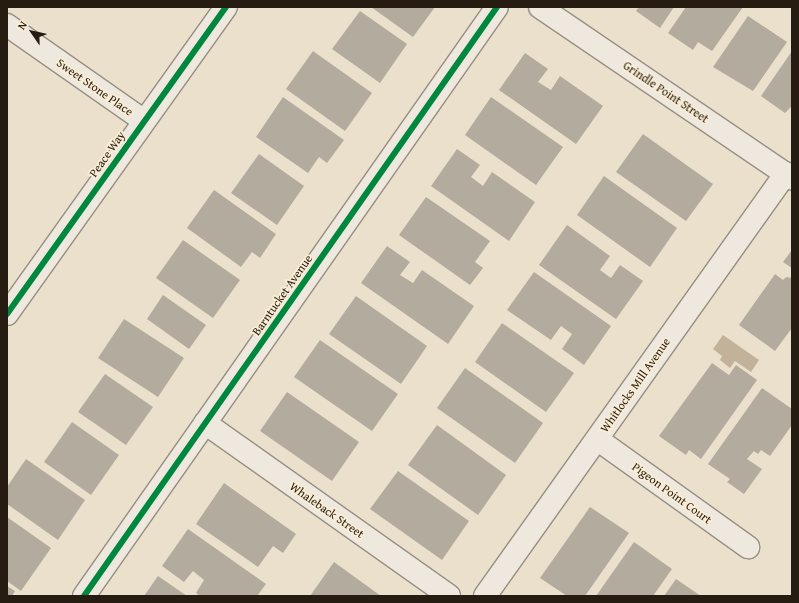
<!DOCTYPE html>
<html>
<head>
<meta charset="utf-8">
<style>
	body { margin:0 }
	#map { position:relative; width:799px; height:603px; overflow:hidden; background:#ebe0cb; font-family:"Gentium Book Plus",serif }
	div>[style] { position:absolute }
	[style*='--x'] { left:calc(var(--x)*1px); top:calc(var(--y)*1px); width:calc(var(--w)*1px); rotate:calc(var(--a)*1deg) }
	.water>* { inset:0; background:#c2b299 }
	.building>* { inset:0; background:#b3ab9d }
	.roads { filter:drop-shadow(1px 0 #968f82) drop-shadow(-1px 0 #968f82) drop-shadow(0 1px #968f82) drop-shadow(0 -1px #968f82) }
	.minor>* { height:22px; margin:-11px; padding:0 11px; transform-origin:11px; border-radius:11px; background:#eee8de }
	.secondary>* { height:22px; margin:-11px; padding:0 11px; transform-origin:11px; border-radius:11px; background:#eee8de }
	.cycleway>* { height:6px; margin:-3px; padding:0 3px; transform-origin:3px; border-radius:3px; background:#00873e }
	span { translate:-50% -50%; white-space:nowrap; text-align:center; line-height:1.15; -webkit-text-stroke:3.5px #faedd5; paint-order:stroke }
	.street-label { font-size:12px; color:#261c11 }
	.frame { position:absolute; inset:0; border:8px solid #261c11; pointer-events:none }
	.north { position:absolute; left:12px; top:12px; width:40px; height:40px; -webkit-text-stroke:3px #faedd5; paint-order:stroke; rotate:304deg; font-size:11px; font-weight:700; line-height:16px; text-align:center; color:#261c11 }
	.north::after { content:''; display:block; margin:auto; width:14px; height:18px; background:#261c11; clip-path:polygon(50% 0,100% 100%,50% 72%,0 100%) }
</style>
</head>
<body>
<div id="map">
	<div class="water">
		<div style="clip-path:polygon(723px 335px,759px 360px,751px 372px,735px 361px,730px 368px,720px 360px,722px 356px,713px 349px)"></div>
	</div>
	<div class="building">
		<div style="clip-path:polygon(371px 7px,435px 7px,413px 37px)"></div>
		<div style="clip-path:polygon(639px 7px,674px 7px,660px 28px,636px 11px)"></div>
		<div style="clip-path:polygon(686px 7px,743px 7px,712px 51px,698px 42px,693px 50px,668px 33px)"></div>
		<div style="clip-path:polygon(360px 11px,407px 44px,380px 83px,332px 49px)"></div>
		<div style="clip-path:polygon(748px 16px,787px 42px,753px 91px,713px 67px)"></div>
		<div style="clip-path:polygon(313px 51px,372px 93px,345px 131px,286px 89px)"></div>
		<div style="clip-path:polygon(792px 51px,792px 106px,785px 113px,761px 96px)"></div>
		<div style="clip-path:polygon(525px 53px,548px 69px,538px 82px,551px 90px,560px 76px,603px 106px,576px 144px,499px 90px)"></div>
		<div style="clip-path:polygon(283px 97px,344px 140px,327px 163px,319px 157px,308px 173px,256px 137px)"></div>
		<div style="clip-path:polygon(491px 97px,563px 147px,536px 185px,465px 135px)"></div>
		<div style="clip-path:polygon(643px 134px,713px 184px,686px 221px,616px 172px)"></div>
		<div style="clip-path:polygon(457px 149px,480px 165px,471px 177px,483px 186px,492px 172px,535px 202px,509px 241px,431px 186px)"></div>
		<div style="clip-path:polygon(259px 154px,304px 186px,277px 225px,231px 193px)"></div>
		<div style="clip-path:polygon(604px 176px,677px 228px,650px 267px,577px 215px)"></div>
		<div style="clip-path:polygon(214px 190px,276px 234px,260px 258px,252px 252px,241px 267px,187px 228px)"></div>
		<div style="clip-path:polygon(426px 197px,490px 241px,475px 262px,483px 268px,470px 285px,399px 235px)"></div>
		<div style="clip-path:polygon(567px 225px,610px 256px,600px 270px,611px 278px,620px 265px,643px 281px,616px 319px,539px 265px)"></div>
		<div style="clip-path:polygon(183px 240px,240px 280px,213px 318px,156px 278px)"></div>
		<div style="clip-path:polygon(387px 246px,410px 262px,400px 275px,413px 283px,422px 270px,474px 306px,448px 344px,361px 283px)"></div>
		<div style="clip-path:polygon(792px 250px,792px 268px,783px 262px)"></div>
		<div style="clip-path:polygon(534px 272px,611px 326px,584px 365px,562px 349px,572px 334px,561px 326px,551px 340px,507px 310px)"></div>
		<div style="clip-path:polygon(775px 274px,783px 280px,786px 277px,792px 278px,792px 328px,775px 351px,739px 325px)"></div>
		<div style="clip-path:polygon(163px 295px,206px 325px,189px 349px,147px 319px)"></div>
		<div style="clip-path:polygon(356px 296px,427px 346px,401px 384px,329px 334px)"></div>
		<div style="clip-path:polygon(124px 319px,184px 358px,158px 397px,98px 358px)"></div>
		<div style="clip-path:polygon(502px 323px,574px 373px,546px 412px,475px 362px)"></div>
		<div style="clip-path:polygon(320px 340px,398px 394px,372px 431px,294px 377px)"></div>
		<div style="clip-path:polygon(712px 363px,729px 375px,736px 365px,757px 380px,701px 459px,689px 450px,686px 455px,659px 436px)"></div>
		<div style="clip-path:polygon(465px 368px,543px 423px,515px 463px,437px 408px)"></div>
		<div style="clip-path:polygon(105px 374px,153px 407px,126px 445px,78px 412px)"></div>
		<div style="clip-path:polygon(762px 388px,792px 409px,792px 425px,770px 456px,761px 450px,758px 454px,754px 451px,747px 459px,762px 469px,744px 494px,727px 482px,730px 479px,708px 464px)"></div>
		<div style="clip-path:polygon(287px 392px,359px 442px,332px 481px,260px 431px)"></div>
		<div style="clip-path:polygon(72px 422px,119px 455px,91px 495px,44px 462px)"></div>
		<div style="clip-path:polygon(437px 425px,506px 475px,478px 515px,408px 465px)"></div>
		<div style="clip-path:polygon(26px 459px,85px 500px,58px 540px,7px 504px,7px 487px)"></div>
		<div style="clip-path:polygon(398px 471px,469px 521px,442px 560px,370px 509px)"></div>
		<div style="clip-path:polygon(224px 483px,296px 534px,283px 553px,273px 546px,258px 567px,196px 524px)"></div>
		<div style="clip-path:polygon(590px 507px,629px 533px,585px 596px,567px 596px,540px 578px)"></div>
		<div style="clip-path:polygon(7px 517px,51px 548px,21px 591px,7px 581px)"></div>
		<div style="clip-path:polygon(188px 529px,266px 584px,257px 596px,200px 596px,196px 593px,204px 580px,193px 571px,184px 582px,162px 566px)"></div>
		<div style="clip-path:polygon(634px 542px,672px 569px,653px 596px,596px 596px)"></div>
		<div style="clip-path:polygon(334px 562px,381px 596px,310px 596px)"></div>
		<div style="clip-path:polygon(158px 576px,187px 596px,144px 596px)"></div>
		<div style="clip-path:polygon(676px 579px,701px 596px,664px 596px)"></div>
		<div style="clip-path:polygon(7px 586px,15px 591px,12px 596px,7px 596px)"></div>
	</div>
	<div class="roads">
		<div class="minor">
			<div style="--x:540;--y:7;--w:305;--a:34.2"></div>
			<div style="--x:7;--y:25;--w:167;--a:35"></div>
			<div style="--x:205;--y:423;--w:299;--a:35.3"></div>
			<div style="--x:597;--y:439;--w:186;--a:35.6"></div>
			<div style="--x:84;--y:596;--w:719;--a:-54.96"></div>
			<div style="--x:485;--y:596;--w:519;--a:-54.56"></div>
		</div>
		<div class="secondary">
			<div style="--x:7;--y:314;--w:377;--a:-54.5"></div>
		</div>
	</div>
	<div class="cycleway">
		<div style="--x:7;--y:314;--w:377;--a:-54.5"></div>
		<div style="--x:84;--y:596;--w:719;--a:-54.96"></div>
	</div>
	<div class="street-label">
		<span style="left:95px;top:87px;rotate:35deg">Sweet Stone Place</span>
		<span style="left:666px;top:92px;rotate:34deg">Grindle Point Street</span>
		<span style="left:107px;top:154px;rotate:-55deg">Peace Way</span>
		<span style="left:282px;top:295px;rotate:-55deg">Barntucket Avenue</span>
		<span style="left:635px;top:385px;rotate:-55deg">Whitlocks Mill Avenue</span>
		<span style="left:672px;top:493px;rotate:36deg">Pigeon Point Court</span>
		<span style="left:327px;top:510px;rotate:35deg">Whaleback Street</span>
	</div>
	<div class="frame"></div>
	<div class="north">N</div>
</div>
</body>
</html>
